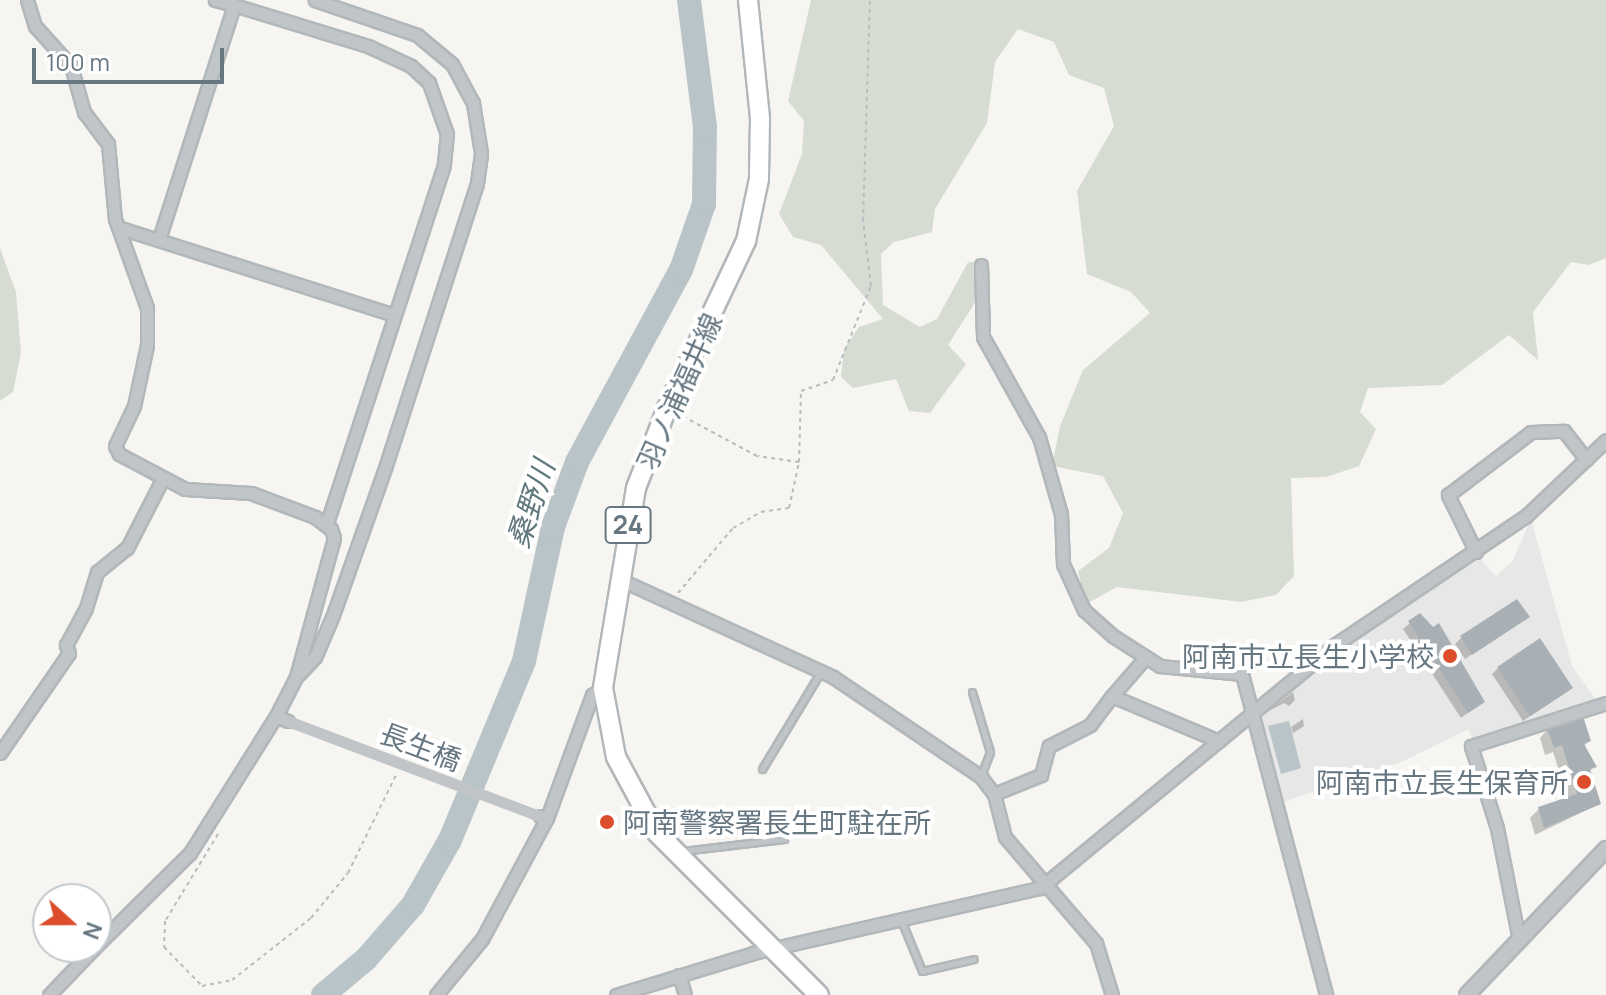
<!DOCTYPE html>
<html>
<head>
<meta charset="utf-8">
<style>
	body { margin:0 }
	#map { position:relative; width:1606px; height:995px; overflow:hidden; background:#f6f5f2; font-family:Manrope,"Noto Sans JP",sans-serif }
	div>[style] { position:absolute }
	[style*='--x'] { left:calc(var(--x)*1px); top:calc(var(--y)*1px); width:calc(var(--w)*1px); rotate:calc(var(--a)*1deg) }
	.built>* { inset:0; background:#e6e7e6 }
	.green>* { inset:0; background:#d7dcd3 }
	.water>* { inset:0; background:#b8c4c7 }
	.shadow>* { inset:0; background:#0003 }
	.river>* { height:24px; margin:-12px; padding:0 12px; transform-origin:12px; border-radius:12px; background:#b8c4c7 }
	.building>* { inset:0; background:#a8b0b5 }
	.path>* { height:2px; margin-top:-1px; transform-origin:0; background:repeating-linear-gradient(90deg,#b9bcbe 0 4px,transparent 0 8px) }
	.roads { filter:drop-shadow(2px 0 #b2b7ba) drop-shadow(-2px 0 #b2b7ba) drop-shadow(0 2px #b2b7ba) drop-shadow(0 -2px #b2b7ba) }
	.service>* { height:5px; margin:-2.5px; padding:0 2.5px; transform-origin:2.5px; border-radius:2.5px; background:#c1c5c8 }
	.minor>* { height:11px; margin:-5.5px; padding:0 5.5px; transform-origin:5.5px; border-radius:5.5px; background:#c1c5c8 }
	.tertiary>* { height:14px; margin:-7px; padding:0 7px; transform-origin:7px; border-radius:7px; background:#c1c5c8 }
	.primary>* { height:18px; margin:-9px; padding:0 9px; transform-origin:9px; border-radius:9px; background:#fff }
	.minor-bridge>* { height:11px; margin:-5.5px; padding:0 5.5px; transform-origin:5.5px; border-radius:5.5px; background:#c1c5c8 }
	.dots>* { width:22px; height:22px; translate:-50% -50%; box-sizing:border-box; border:4px solid #fff; border-radius:50% }
	span { translate:-50% -50%; white-space:nowrap; text-align:center; line-height:1.15; -webkit-text-stroke:8px #fff; paint-order:stroke }
	.shield-label span { padding:2px 6px; background:#fff; border:2px solid; border-radius:6px; -webkit-text-stroke-width:0 }
	.shield-label { font-size:26px; color:#667782; font-weight:700 }
	.street-label { font-size:28px; color:#667782 }
	.poi-label { font-size:28px; color:#667782 }
	.right { translate:-100% -50%; text-align:right }
	.left { translate:0 -50%; text-align:left }
	.water-label { font-size:30px; color:#62787f; font-style:italic }
	.north { position:absolute; left:32px; top:883px; width:80px; height:80px; box-sizing:border-box; background:#fff; border:2px solid #c2c9cd; border-radius:50%; rotate:111deg; font-size:22px; font-weight:700; line-height:32px; text-align:center; color:#667782 }
	.north::after { content:''; display:block; margin:auto; width:28px; height:36px; background:#dc4d2c; clip-path:polygon(50% 0,100% 100%,50% 72%,0 100%) }
	.scale { position:absolute; left:32px; top:48px; width:192px; height:36px; box-sizing:border-box; border:4px solid #667782; border-top:0; padding-left:10px; font-size:24px; line-height:28px; white-space:nowrap; color:#667782; -webkit-text-stroke:6px #fff; paint-order:stroke }
</style>
</head>
<body>
<div id="map">
	<div class="built">
		<div style="clip-path:polygon(1531px 519px,1572px 666px,1597px 701px,1473px 743px,1469px 729px,1401px 762px,1283px 802px,1261px 719px,1263px 708px,1346px 645px,1479px 558px,1496px 576px,1512px 562px)"></div>
	</div>
	<div class="green">
		<div style="clip-path:polygon(811px 0,1606px 0,1606px 258px,1589px 265px,1571px 262px,1533px 312px,1538px 360px,1509px 335px,1442px 385px,1368px 388px,1360px 412px,1376px 429px,1359px 466px,1326px 477px,1291px 478px,1294px 576px,1276px 595px,1241px 602px,1117px 587px,1086px 604px,1078px 571px,1109px 548px,1123px 513px,1103px 476px,1052px 466px,1060px 426px,1083px 370px,1150px 313px,1131px 292px,1087px 274px,1077px 191px,1114px 126px,1104px 88px,1069px 75px,1054px 42px,1018px 29px,995px 62px,987px 123px,935px 209px,932px 232px,894px 242px,881px 254px,883px 305px,920px 327px,937px 319px,968px 262px,977px 262px,976px 301px,948px 345px,966px 364px,930px 413px,909px 411px,896px 379px,853px 388px,841px 377px,844px 349px,859px 327px,883px 319px,821px 245px,793px 237px,779px 214px,802px 154px,804px 121px,788px 101px)"></div>
		<div style="clip-path:polygon(0 248px,16px 292px,21px 353px,13px 392px,0 401px)"></div>
	</div>
	<div class="water">
		<div style="clip-path:polygon(1289px 721px,1301px 768px,1281px 774px,1268px 726px)"></div>
	</div>
	<div class="shadow">
		<div style="clip-path:polygon(1420px 615px,1482px 702px,1461px 718px,1403px 629px)"></div>
		<div style="clip-path:polygon(1527px 617px,1465px 659px,1455px 644px,1462px 637px)"></div>
		<div style="clip-path:polygon(1498px 668px,1564px 694px,1523px 721px,1492px 674px)"></div>
		<div style="clip-path:polygon(1293px 692px,1295px 700px,1289px 706px,1284px 703px,1267px 712px)"></div>
		<div style="clip-path:polygon(1303px 719px,1304px 726px,1293px 733px,1291px 727px)"></div>
		<div style="clip-path:polygon(1548px 729px,1589px 741px,1583px 747px,1594px 767px,1589px 772px,1599px 804px,1535px 835px,1530px 818px,1539px 809px,1568px 799px,1553px 752px,1545px 755px,1540px 738px)"></div>
	</div>
	<div class="river">
		<div style="--x:323;--y:995;--w:56;--a:-39.9"></div>
		<div style="--x:366;--y:959;--w:72;--a:-49"></div>
		<div style="--x:413;--y:905;--w:75;--a:-60.4"></div>
		<div style="--x:450;--y:840;--w:194;--a:-67.5"></div>
		<div style="--x:524;--y:661;--w:137;--a:-77.8"></div>
		<div style="--x:553;--y:527;--w:69;--a:-69.7"></div>
		<div style="--x:577;--y:462;--w:218;--a:-61.6"></div>
		<div style="--x:681;--y:270;--w:70;--a:-70.8"></div>
		<div style="--x:704;--y:204;--w:77;--a:-89.3"></div>
		<div style="--x:705;--y:127;--w:128;--a:-97.2"></div>
	</div>
	<div class="building">
		<div style="clip-path:polygon(1517px 599px,1530px 617px,1472px 655px,1460px 636px)"></div>
		<div style="clip-path:polygon(1420px 613px,1433px 627px,1439px 623px,1485px 702px,1468px 713px,1408px 621px)"></div>
		<div style="clip-path:polygon(1540px 638px,1573px 688px,1530px 716px,1497px 667px)"></div>
		<div style="clip-path:polygon(1583px 716px,1591px 741px,1584px 744px,1597px 767px,1590px 769px,1601px 804px,1544px 828px,1538px 807px,1577px 794px,1562px 745px,1554px 748px,1547px 728px)"></div>
	</div>
	<div class="path">
		<div style="--x:799;--y:462;--w:71;--a:-88.4"></div>
		<div style="--x:801;--y:391;--w:34;--a:-19"></div>
		<div style="--x:833;--y:380;--w:101;--a:-68"></div>
		<div style="--x:871;--y:286;--w:65;--a:-97"></div>
		<div style="--x:863;--y:221;--w:221;--a:-88.2"></div>
		<div style="--x:678;--y:593;--w:85;--a:-49.8"></div>
		<div style="--x:733;--y:528;--w:32;--a:-30"></div>
		<div style="--x:761;--y:512;--w:28;--a:-8"></div>
		<div style="--x:789;--y:508;--w:47;--a:-77.7"></div>
		<div style="--x:799;--y:462;--w:42;--a:-171.9"></div>
		<div style="--x:757;--y:456;--w:85;--a:-151.9"></div>
		<div style="--x:405;--y:750;--w:15;--a:-67"></div>
		<div style="--x:218;--y:834;--w:102;--a:121.3"></div>
		<div style="--x:165;--y:921;--w:26;--a:92"></div>
		<div style="--x:164;--y:947;--w:54;--a:45.7"></div>
		<div style="--x:202;--y:986;--w:31;--a:-11"></div>
		<div style="--x:232;--y:980;--w:100;--a:-38.1"></div>
		<div style="--x:311;--y:918;--w:58;--a:-50.6"></div>
		<div style="--x:348;--y:873;--w:109;--a:-63.9"></div>
	</div>
	<div class="roads">
		<div class="service">
			<div style="--x:972;--y:692;--w:63;--a:73.3"></div>
			<div style="--x:990;--y:752;--w:26;--a:111"></div>
			<div style="--x:762;--y:769;--w:112;--a:-58.9"></div>
			<div style="--x:682;--y:851;--w:103;--a:-6.7"></div>
			<div style="--x:901;--y:920;--w:55;--a:67.6"></div>
			<div style="--x:922;--y:971;--w:53;--a:-13"></div>
		</div>
		<div class="minor">
			<div style="--x:27;--y:0;--w:27;--a:73"></div>
			<div style="--x:35;--y:26;--w:54;--a:48"></div>
			<div style="--x:71;--y:66;--w:48;--a:74.2"></div>
			<div style="--x:84;--y:112;--w:40;--a:53"></div>
			<div style="--x:108;--y:144;--w:75;--a:84.7"></div>
			<div style="--x:115;--y:219;--w:95;--a:70.2"></div>
			<div style="--x:147;--y:308;--w:37;--a:90"></div>
			<div style="--x:147;--y:345;--w:62;--a:102"></div>
			<div style="--x:134;--y:406;--w:44;--a:115.4"></div>
			<div style="--x:115;--y:446;--w:9;--a:63"></div>
			<div style="--x:119;--y:454;--w:75;--a:27.9"></div>
			<div style="--x:185;--y:489;--w:66;--a:3.5"></div>
			<div style="--x:251;--y:493;--w:68;--a:20.6"></div>
			<div style="--x:315;--y:517;--w:20;--a:37"></div>
			<div style="--x:331;--y:529;--w:9;--a:72"></div>
			<div style="--x:334;--y:538;--w:144;--a:105.3"></div>
			<div style="--x:296;--y:677;--w:44;--a:117.1"></div>
			<div style="--x:276;--y:716;--w:13;--a:23"></div>
			<div style="--x:234;--y:5;--w:140;--a:17"></div>
			<div style="--x:368;--y:46;--w:47;--a:24.9"></div>
			<div style="--x:411;--y:66;--w:25;--a:43"></div>
			<div style="--x:429;--y:83;--w:54;--a:70.6"></div>
			<div style="--x:447;--y:134;--w:31;--a:96"></div>
			<div style="--x:444;--y:165;--w:378;--a:108.1"></div>
			<div style="--x:120;--y:228;--w:288;--a:17.6"></div>
			<div style="--x:159;--y:239;--w:246;--a:-72.2"></div>
			<div style="--x:234;--y:5;--w:20;--a:-165"></div>
			<div style="--x:981;--y:265;--w:72;--a:88.4"></div>
			<div style="--x:983;--y:337;--w:115;--a:60.8"></div>
			<div style="--x:1039;--y:437;--w:80;--a:74.1"></div>
			<div style="--x:1061;--y:514;--w:50;--a:87.7"></div>
			<div style="--x:1063;--y:564;--w:51;--a:65.5"></div>
			<div style="--x:1084;--y:610;--w:39;--a:42"></div>
			<div style="--x:1113;--y:636;--w:56;--a:32.6"></div>
			<div style="--x:1160;--y:666;--w:82;--a:5.6"></div>
			<div style="--x:1242;--y:674;--w:332;--a:75.3"></div>
			<div style="--x:1476;--y:552;--w:64;--a:-116.2"></div>
			<div style="--x:1448;--y:495;--w:104;--a:-37.2"></div>
			<div style="--x:1531;--y:432;--w:33;--a:-2"></div>
			<div style="--x:1564;--y:431;--w:36;--a:52"></div>
			<div style="--x:619;--y:579;--w:235;--a:24.6"></div>
			<div style="--x:833;--y:677;--w:179;--a:34"></div>
			<div style="--x:981;--y:777;--w:21;--a:53"></div>
			<div style="--x:994;--y:794;--w:44;--a:75.7"></div>
			<div style="--x:1005;--y:837;--w:140;--a:49.4"></div>
			<div style="--x:1096;--y:943;--w:54;--a:72.9"></div>
			<div style="--x:1144;--y:659;--w:49;--a:130.9"></div>
			<div style="--x:1112;--y:696;--w:116;--a:22.8"></div>
			<div style="--x:299;--y:674;--w:23;--a:-47"></div>
			<div style="--x:315;--y:657;--w:46;--a:-66.8"></div>
			<div style="--x:333;--y:615;--w:159;--a:-70.5"></div>
			<div style="--x:386;--y:465;--w:296;--a:-72.1"></div>
			<div style="--x:477;--y:183;--w:30;--a:-82"></div>
			<div style="--x:481;--y:153;--w:51;--a:-99.1"></div>
			<div style="--x:473;--y:103;--w:44;--a:-118.3"></div>
			<div style="--x:452;--y:64;--w:45;--a:-140.4"></div>
			<div style="--x:417;--y:35;--w:108;--a:-161.1"></div>
			<div style="--x:0;--y:753;--w:121;--a:-55.4"></div>
			<div style="--x:69;--y:653;--w:9;--a:-111"></div>
			<div style="--x:66;--y:645;--w:42;--a:-61.6"></div>
			<div style="--x:86;--y:608;--w:38;--a:-73"></div>
			<div style="--x:97;--y:572;--w:38;--a:-39"></div>
			<div style="--x:127;--y:548;--w:76;--a:-62.8"></div>
			<div style="--x:994;--y:794;--w:51;--a:-22"></div>
			<div style="--x:1041;--y:775;--w:30;--a:-75"></div>
			<div style="--x:1049;--y:746;--w:46;--a:-27.1"></div>
			<div style="--x:1090;--y:725;--w:36;--a:-53"></div>
			<div style="--x:540;--y:816;--w:7;--a:16"></div>
			<div style="--x:547;--y:818;--w:131;--a:-69.9"></div>
			<div style="--x:592;--y:695;--w:13;--a:-32"></div>
			<div style="--x:1519;--y:940;--w:114;--a:-101.1"></div>
			<div style="--x:1497;--y:828;--w:86;--a:-107.6"></div>
			<div style="--x:1471;--y:746;--w:142;--a:-17.7"></div>
			<div style="--x:96;--y:946;--w:132;--a:-44.7"></div>
			<div style="--x:190;--y:853;--w:162;--a:-57.9"></div>
			<div style="--x:679;--y:975;--w:21;--a:73"></div>
			<div style="--x:49;--y:995;--w:66;--a:-46.2"></div>
			<div style="--x:436;--y:995;--w:72;--a:-50.6"></div>
			<div style="--x:482;--y:939;--w:137;--a:-61.8"></div>
			<div style="--x:616;--y:995;--w:143;--a:-17"></div>
			<div style="--x:753;--y:953;--w:294;--a:-12.8"></div>
			<div style="--x:1040;--y:888;--w:384;--a:-39.5"></div>
			<div style="--x:1336;--y:644;--w:229;--a:-34"></div>
			<div style="--x:1526;--y:516;--w:110;--a:-43.5"></div>
		</div>
		<div class="tertiary">
			<div style="--x:1467;--y:995;--w:202;--a:-46.4"></div>
		</div>
		<div class="primary">
			<div style="--x:748;--y:0;--w:120;--a:84.2"></div>
			<div style="--x:760;--y:119;--w:60;--a:91"></div>
			<div style="--x:759;--y:179;--w:63;--a:101.8"></div>
			<div style="--x:746;--y:241;--w:185;--a:115.3"></div>
			<div style="--x:667;--y:408;--w:86;--a:111.2"></div>
			<div style="--x:636;--y:488;--w:203;--a:99.4"></div>
			<div style="--x:603;--y:688;--w:70;--a:79.3"></div>
			<div style="--x:616;--y:757;--w:86;--a:61.7"></div>
			<div style="--x:657;--y:833;--w:229;--a:45"></div>
		</div>
	</div>
	<div class="minor-bridge">
		<div style="--x:288;--y:721;--w:266;--a:20.7"></div>
	</div>
	<div class="dots">
		<div style="left:1450px;top:656px;background:#dc4d2c"></div>
		<div style="left:1584px;top:782px;background:#dc4d2c"></div>
		<div style="left:607px;top:822px;background:#dc4d2c"></div>
	</div>
	<div class="shield-label">
		<span style="left:628px;top:525px">24</span>
	</div>
	<div class="street-label">
		<span style="left:679px;top:391px;rotate:-66deg">羽ノ浦福井線</span>
		<span style="left:421px;top:746px;rotate:21deg">長生橋</span>
	</div>
	<div class="poi-label">
		<span class="right" style="left:1434px;top:656px">阿南市立長生小学校</span>
		<span class="right" style="left:1568px;top:782px">阿南市立長生保育所</span>
		<span class="left" style="left:623px;top:822px">阿南警察署長生町駐在所</span>
	</div>
	<div class="water-label">
		<span style="left:531px;top:504px;rotate:-72deg">桑野川</span>
	</div>
	<div class="north">N</div>
	<div class="scale">100 m</div>
</div>
</body>
</html>
